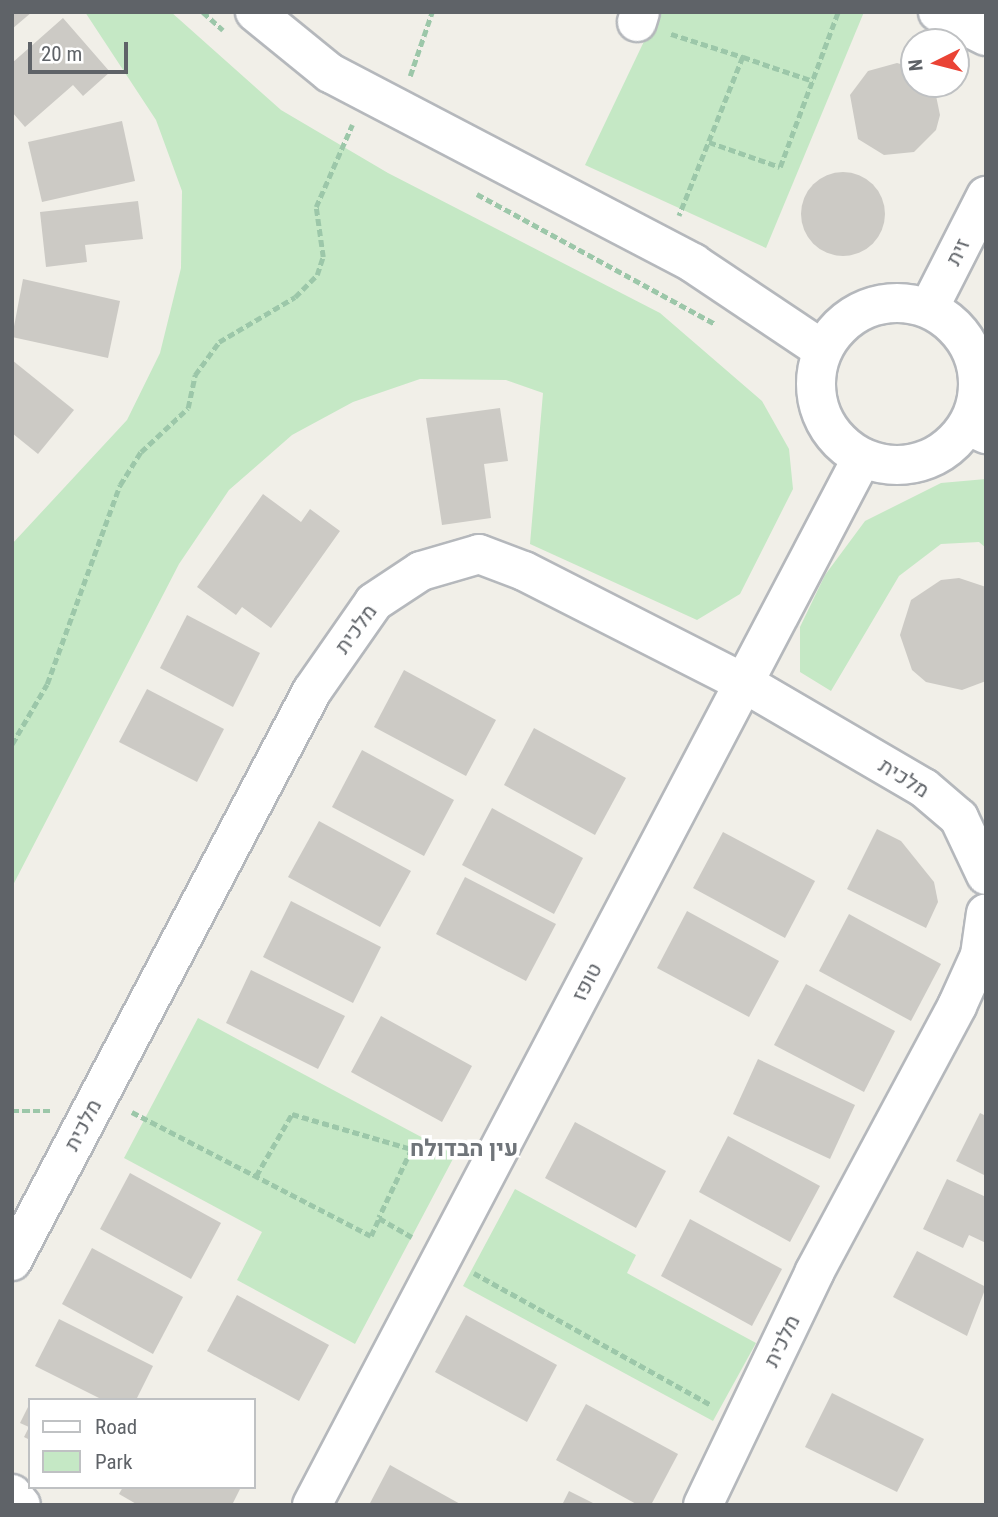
<!DOCTYPE html>
<html>
<head>
<meta charset="utf-8">
<style>
	body { margin:0 }
	#map { position:relative; width:998px; height:1517px; overflow:hidden; background:#f1efe8; font-family:"Roboto Condensed",Heebo,sans-serif }
	div>[style] { position:absolute }
	[style*='--x'] { left:calc(var(--x)*1px); top:calc(var(--y)*1px); width:calc(var(--w)*1px); rotate:calc(var(--a)*1deg) }
	.green>* { inset:0; background:#c5e8c5 }
	.building>* { inset:0; background:#cccac5 }
	.round { border-radius:50% }
	.path>* { height:4.5px; margin-top:-2.25px; transform-origin:0; background:repeating-linear-gradient(90deg,#9cc7a9 0 7px,transparent 0 10.5px) }
	.roads { filter:drop-shadow(2px 0 #b5b8bc) drop-shadow(-2px 0 #b5b8bc) drop-shadow(0 2px #b5b8bc) drop-shadow(0 -2px #b5b8bc) }
	.minor>* { height:38px; margin:-19px; padding:0 19px; transform-origin:19px; border-radius:19px; background:#fff }
	.tertiary>* { height:38px; margin:-19px; padding:0 19px; transform-origin:19px; border-radius:19px; background:#fff }
	.tertiary>.ring { margin:-19px; padding:0; box-sizing:content-box; background:none; border:38px solid #fff; border-radius:50% }
	span { translate:-50% -50%; white-space:nowrap; text-align:center; line-height:1.15; -webkit-text-stroke:7px #fff; paint-order:stroke }
	.street-label { font-size:21px; color:#5f6368 }
	.neighbourhood-label { font-size:23px; color:#70757a; font-weight:700 }
	.frame { position:absolute; inset:0; border:14px solid #5f6368; pointer-events:none }
	.legend { position:absolute; left:28px; top:1398px; width:228px; height:91px; box-sizing:border-box; background:#fff; border:2px solid #bfc1c3; margin:0; padding:9px 12px; list-style:none; font-size:21px; color:#5f6368 }
	.legend li { display:flex; align-items:center; gap:14px; height:35px }
	.legend b { width:35px; border:2px solid #bfc1c3 }
	.north { position:absolute; left:900px; top:28px; width:70px; height:70px; box-sizing:border-box; background:#fff; border:2px solid #bfc1c3; border-radius:50%; rotate:264deg; font-size:19px; font-weight:700; line-height:28px; text-align:center; color:#5f6368 }
	.north::after { content:''; display:block; margin:auto; width:24px; height:32px; background:#ea4335; clip-path:polygon(50% 0,100% 100%,50% 72%,0 100%) }
	.scale { position:absolute; left:28px; top:42px; width:100px; height:32px; box-sizing:border-box; border:4px solid #5f6368; border-top:0; padding-left:9px; font-size:21px; line-height:24px; white-space:nowrap; color:#5f6368; -webkit-text-stroke:5px #fff; paint-order:stroke }
</style>
</head>
<body>
<div id="map">
	<div class="green">
		<div style="clip-path:polygon(85px 12px,171px 12px,281px 110px,388px 173px,660px 313px,762px 401px,789px 449px,793px 489px,740px 594px,697px 620px,530px 544px,543px 393px,506px 380px,420px 379px,353px 402px,292px 435px,229px 490px,179px 564px,12px 887px,12px 544px,127px 420px,160px 353px,181px 268px,182px 191px,156px 120px)"></div>
		<div style="clip-path:polygon(658px 12px,864px 12px,766px 248px,585px 165px)"></div>
		<div style="clip-path:polygon(986px 479px,986px 548px,979px 542px,941px 544px,899px 576px,831px 691px,800px 672px,800px 627px,825px 575px,865px 521px,941px 483px)"></div>
		<div style="clip-path:polygon(198px 1018px,455px 1155px,355px 1344px,237px 1280px,262px 1232px,124px 1158px)"></div>
		<div style="clip-path:polygon(515px 1189px,636px 1255px,627px 1273px,756px 1343px,713px 1421px,463px 1286px)"></div>
	</div>
	<div class="building">
		<div style="clip-path:polygon(12px 12px,32px 12px,12px 29px)"></div>
		<div style="clip-path:polygon(63px 18px,110px 72px,83px 96px,73px 85px,25px 127px,12px 112px,12px 63px)"></div>
		<div style="clip-path:polygon(897px 63px,914px 68px,914px 84px,934px 86px,940px 115px,936px 130px,914px 152px,884px 155px,858px 139px,850px 95px,868px 71px)"></div>
		<div style="clip-path:polygon(122px 121px,135px 181px,42px 202px,28px 142px)"></div>
		<div class="round" style="left:801px;top:172px;width:84px;height:84px"></div>
		<div style="clip-path:polygon(138px 201px,143px 239px,85px 245px,87px 262px,46px 267px,40px 212px)"></div>
		<div style="clip-path:polygon(23px 279px,120px 301px,108px 358px,12px 337px)"></div>
		<div style="clip-path:polygon(12px 360px,74px 410px,38px 454px,12px 433px)"></div>
		<div style="clip-path:polygon(500px 408px,508px 461px,484px 464px,491px 518px,442px 525px,426px 418px)"></div>
		<div style="clip-path:polygon(263px 494px,301px 522px,310px 509px,340px 531px,271px 628px,242px 607px,236px 615px,197px 587px)"></div>
		<div style="clip-path:polygon(959px 578px,986px 587px,986px 681px,962px 690px,926px 682px,912px 670px,900px 635px,911px 600px,941px 580px)"></div>
		<div style="clip-path:polygon(187px 615px,260px 653px,233px 707px,160px 668px)"></div>
		<div style="clip-path:polygon(404px 670px,496px 720px,466px 776px,374px 727px)"></div>
		<div style="clip-path:polygon(147px 689px,224px 729px,197px 782px,119px 742px)"></div>
		<div style="clip-path:polygon(534px 728px,626px 778px,595px 835px,504px 785px)"></div>
		<div style="clip-path:polygon(362px 750px,454px 800px,424px 856px,332px 807px)"></div>
		<div style="clip-path:polygon(492px 808px,583px 858px,554px 914px,462px 865px)"></div>
		<div style="clip-path:polygon(319px 821px,411px 871px,380px 927px,288px 877px)"></div>
		<div style="clip-path:polygon(877px 829px,901px 841px,934px 882px,938px 902px,926px 928px,847px 889px)"></div>
		<div style="clip-path:polygon(723px 832px,815px 881px,785px 938px,693px 888px)"></div>
		<div style="clip-path:polygon(465px 877px,556px 924px,526px 981px,436px 934px)"></div>
		<div style="clip-path:polygon(291px 901px,381px 947px,353px 1003px,263px 957px)"></div>
		<div style="clip-path:polygon(687px 911px,779px 961px,749px 1017px,657px 968px)"></div>
		<div style="clip-path:polygon(849px 914px,941px 964px,911px 1021px,819px 971px)"></div>
		<div style="clip-path:polygon(251px 970px,345px 1016px,318px 1069px,226px 1023px)"></div>
		<div style="clip-path:polygon(806px 984px,895px 1031px,864px 1092px,774px 1045px)"></div>
		<div style="clip-path:polygon(381px 1016px,472px 1066px,442px 1122px,351px 1072px)"></div>
		<div style="clip-path:polygon(758px 1059px,855px 1105px,830px 1159px,733px 1114px)"></div>
		<div style="clip-path:polygon(980px 1113px,986px 1116px,986px 1176px,956px 1161px)"></div>
		<div style="clip-path:polygon(575px 1122px,666px 1171px,636px 1228px,545px 1178px)"></div>
		<div style="clip-path:polygon(728px 1136px,820px 1186px,790px 1242px,699px 1192px)"></div>
		<div style="clip-path:polygon(130px 1173px,221px 1223px,191px 1279px,100px 1229px)"></div>
		<div style="clip-path:polygon(947px 1179px,986px 1197px,986px 1243px,969px 1235px,963px 1248px,923px 1229px)"></div>
		<div style="clip-path:polygon(690px 1219px,782px 1269px,752px 1326px,661px 1276px)"></div>
		<div style="clip-path:polygon(92px 1248px,183px 1297px,153px 1354px,62px 1304px)"></div>
		<div style="clip-path:polygon(917px 1251px,986px 1287px,967px 1336px,893px 1297px)"></div>
		<div style="clip-path:polygon(237px 1295px,329px 1345px,299px 1401px,207px 1351px)"></div>
		<div style="clip-path:polygon(466px 1315px,557px 1365px,527px 1422px,435px 1372px)"></div>
		<div style="clip-path:polygon(59px 1319px,153px 1366px,136px 1400px,103px 1400px,35px 1366px)"></div>
		<div style="clip-path:polygon(832px 1393px,924px 1439px,897px 1492px,805px 1447px)"></div>
		<div style="clip-path:polygon(30px 1403px,30px 1440px,24px 1437px,29px 1427px,20px 1423px)"></div>
		<div style="clip-path:polygon(586px 1404px,678px 1454px,651px 1505px,638px 1505px,556px 1460px)"></div>
		<div style="clip-path:polygon(390px 1465px,462px 1505px,369px 1505px)"></div>
		<div style="clip-path:polygon(123px 1487px,241px 1487px,232px 1505px,138px 1505px,119px 1494px)"></div>
		<div style="clip-path:polygon(569px 1491px,597px 1505px,562px 1505px)"></div>
	</div>
	<div class="path">
		<div style="--x:203;--y:12;--w:27;--a:42"></div>
		<div style="--x:671;--y:34;--w:76;--a:17.7"></div>
		<div style="--x:743;--y:57;--w:171;--a:111.9"></div>
		<div style="--x:743;--y:57;--w:74;--a:18.9"></div>
		<div style="--x:410;--y:76;--w:68;--a:-71"></div>
		<div style="--x:709;--y:142;--w:75;--a:19.4"></div>
		<div style="--x:780;--y:167;--w:165;--a:-69.5"></div>
		<div style="--x:477;--y:194;--w:271;--a:28.6"></div>
		<div style="--x:12;--y:744;--w:69;--a:-59.7"></div>
		<div style="--x:47;--y:684;--w:212;--a:-69.9"></div>
		<div style="--x:120;--y:485;--w:39;--a:-58"></div>
		<div style="--x:141;--y:452;--w:64;--a:-43.1"></div>
		<div style="--x:188;--y:408;--w:34;--a:-78"></div>
		<div style="--x:195;--y:375;--w:41;--a:-54"></div>
		<div style="--x:219;--y:342;--w:88;--a:-30.6"></div>
		<div style="--x:295;--y:297;--w:31;--a:-45"></div>
		<div style="--x:317;--y:275;--w:19;--a:-72"></div>
		<div style="--x:323;--y:257;--w:50;--a:-98"></div>
		<div style="--x:316;--y:207;--w:90;--a:-66.3"></div>
		<div style="--x:12;--y:1111;--w:38;--a:0"></div>
		<div style="--x:132;--y:1112;--w:269;--a:27.4"></div>
		<div style="--x:371;--y:1236;--w:20;--a:-66"></div>
		<div style="--x:379;--y:1218;--w:38;--a:30"></div>
		<div style="--x:256;--y:1176;--w:72;--a:-59.9"></div>
		<div style="--x:292;--y:1114;--w:125;--a:16.3"></div>
		<div style="--x:412;--y:1149;--w:76;--a:115.6"></div>
		<div style="--x:474;--y:1273;--w:271;--a:29.1"></div>
	</div>
	<div class="roads">
		<div class="minor">
			<div style="--x:938;--y:12;--w:54;--a:26.6"></div>
			<div style="--x:637;--y:22;--w:10;--a:-73"></div>
			<div style="--x:929;--y:308;--w:126;--a:-63"></div>
			<div style="--x:968;--y:426;--w:20;--a:24"></div>
			<div style="--x:12;--y:1261;--w:644;--a:-62.24"></div>
			<div style="--x:312;--y:691;--w:108;--a:-55.1"></div>
			<div style="--x:374;--y:602;--w:56;--a:-33.4"></div>
			<div style="--x:421;--y:571;--w:60;--a:-16.3"></div>
			<div style="--x:479;--y:554;--w:48;--a:20.7"></div>
			<div style="--x:524;--y:571;--w:247;--a:27"></div>
			<div style="--x:744;--y:683;--w:208;--a:30.3"></div>
			<div style="--x:924;--y:788;--w:46;--a:40.6"></div>
			<div style="--x:959;--y:818;--w:63;--a:64.7"></div>
			<div style="--x:12;--y:1494;--w:14;--a:51"></div>
			<div style="--x:312;--y:1505;--w:1183;--a:-62.29"></div>
			<div style="--x:703;--y:1505;--w:259;--a:-64.4"></div>
			<div style="--x:815;--y:1271;--w:301;--a:-61.8"></div>
			<div style="--x:957;--y:1006;--w:56;--a:-65.7"></div>
			<div style="--x:980;--y:955;--w:42;--a:-81.9"></div>
		</div>
		<div class="tertiary">
			<div style="--x:255;--y:12;--w:97;--a:39.1"></div>
			<div style="--x:330;--y:73;--w:410;--a:27.6"></div>
			<div style="--x:693;--y:263;--w:156;--a:33.8"></div>
			<div class="ring" style="left:816px;top:303px;width:124px;height:124px"></div>
		</div>
	</div>
	<div class="street-label">
		<span style="left:958px;top:252px;rotate:-63deg">זית</span>
		<span style="left:356px;top:629px;rotate:-54deg">מלכית</span>
		<span style="left:904px;top:778px;rotate:32deg">מלכית</span>
		<span style="left:587px;top:982px;rotate:-62deg">טופז</span>
		<span style="left:83px;top:1125px;rotate:-62deg">מלכית</span>
		<span style="left:782px;top:1341px;rotate:-64deg">מלכית</span>
	</div>
	<div class="neighbourhood-label">
		<span style="left:464px;top:1149px">עין הבדולח</span>
	</div>
	<div class="frame"></div>
	<ul class="legend">
	<li><b style="height:9px;background:#fff"></b>Road</li>
	<li><b style="height:19px;background:#c5e8c5"></b>Park</li>
	</ul>
	<div class="north">N</div>
	<div class="scale">20 m</div>
</div>
</body>
</html>
